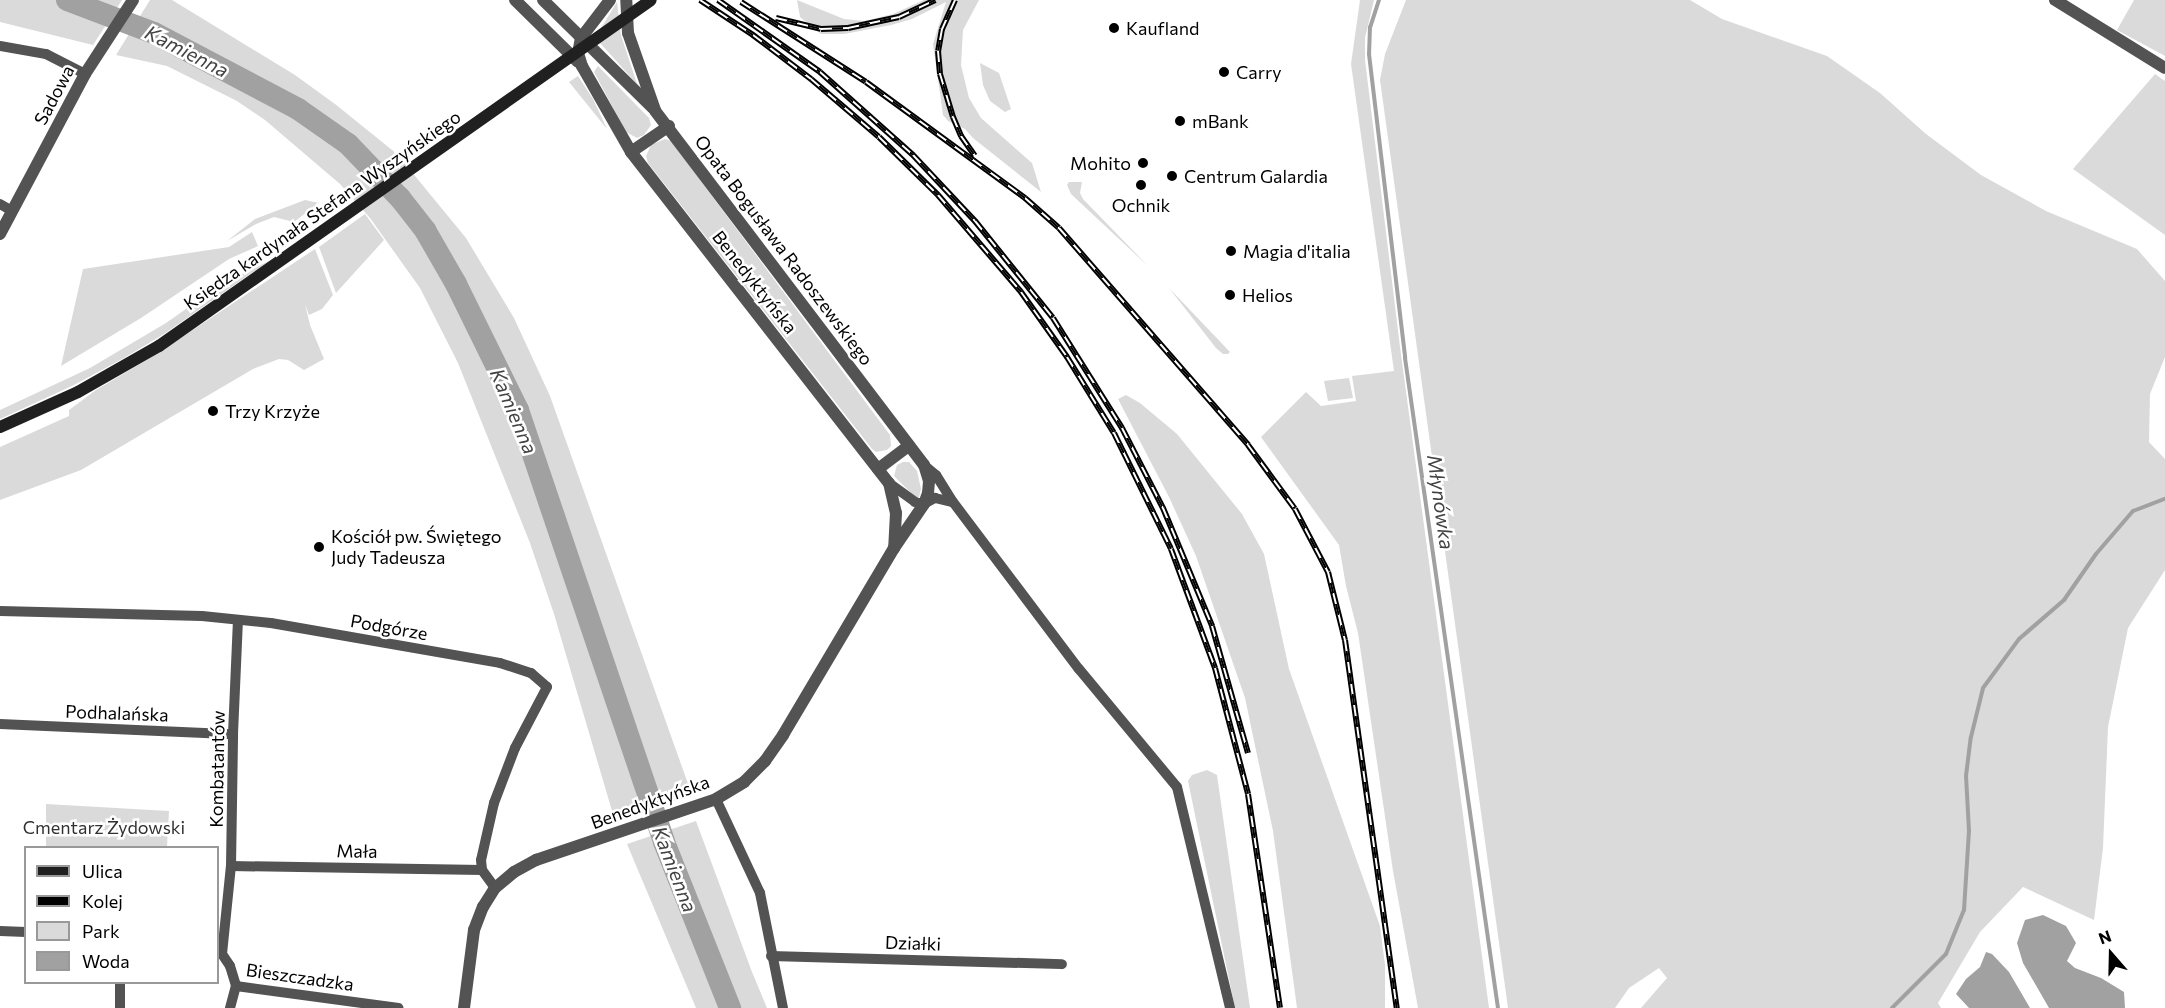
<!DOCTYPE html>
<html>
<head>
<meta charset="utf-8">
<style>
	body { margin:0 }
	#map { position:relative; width:2165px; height:1008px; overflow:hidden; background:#fff; font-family:Commissioner,sans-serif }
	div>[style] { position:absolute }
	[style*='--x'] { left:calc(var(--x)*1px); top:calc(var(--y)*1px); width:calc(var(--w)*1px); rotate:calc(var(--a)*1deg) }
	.green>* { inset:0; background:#dadada }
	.water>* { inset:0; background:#a1a1a1 }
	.stream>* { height:4px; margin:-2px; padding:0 2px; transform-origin:2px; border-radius:2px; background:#a1a1a1 }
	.river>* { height:22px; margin:-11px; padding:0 11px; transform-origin:11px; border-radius:11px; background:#a1a1a1 }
	.minor>* { height:10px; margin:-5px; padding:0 5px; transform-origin:5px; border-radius:5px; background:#535353 }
	.tertiary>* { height:12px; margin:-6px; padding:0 6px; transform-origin:6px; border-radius:6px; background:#535353 }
	.secondary>* { height:12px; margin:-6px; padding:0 6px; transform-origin:6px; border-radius:6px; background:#202020 }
	.rail>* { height:6px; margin-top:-3px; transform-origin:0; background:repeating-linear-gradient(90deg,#fff 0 11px,#000 0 22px); box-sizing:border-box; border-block:2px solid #000 }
	.dots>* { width:16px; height:16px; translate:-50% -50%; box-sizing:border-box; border:3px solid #fff; border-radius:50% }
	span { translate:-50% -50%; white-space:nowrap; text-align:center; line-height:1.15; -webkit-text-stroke:5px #fff; paint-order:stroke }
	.poi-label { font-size:18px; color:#000 }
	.left { translate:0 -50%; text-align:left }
	.right { translate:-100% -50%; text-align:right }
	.street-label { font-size:18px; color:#000 }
	.park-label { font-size:18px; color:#313131 }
	.water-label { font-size:20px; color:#424242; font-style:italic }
	.legend { position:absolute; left:24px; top:846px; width:195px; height:138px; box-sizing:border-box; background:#fff; border:2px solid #999; margin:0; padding:8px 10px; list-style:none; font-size:18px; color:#000 }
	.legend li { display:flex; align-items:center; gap:12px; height:30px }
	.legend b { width:30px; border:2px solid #999 }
	.north { position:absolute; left:2081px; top:924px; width:60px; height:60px; -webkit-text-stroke:4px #fff; paint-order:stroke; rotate:340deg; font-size:16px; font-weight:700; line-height:24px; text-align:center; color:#000 }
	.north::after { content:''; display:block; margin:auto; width:21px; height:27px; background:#000; clip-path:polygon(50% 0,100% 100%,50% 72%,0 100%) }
</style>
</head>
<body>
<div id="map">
	<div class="green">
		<div style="clip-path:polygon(0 0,122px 0,93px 45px,0 22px)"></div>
		<div style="clip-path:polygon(150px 0,172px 0,295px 75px,335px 104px,397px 154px,466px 238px,514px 318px,550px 396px,692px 795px,615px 821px,554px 614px,530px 543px,458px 363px,420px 288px,370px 218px,340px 184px,265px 120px,237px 101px,167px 66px,116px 55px)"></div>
		<div style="clip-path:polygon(797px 0,844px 19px,864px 21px,893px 14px,924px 0,979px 0,963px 30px,961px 65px,969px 98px,981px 118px,1032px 163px,1041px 192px,973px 138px,965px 129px,948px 121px,943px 115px,933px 44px,946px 2px,912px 19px,891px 25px,844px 34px,821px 34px,800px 17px)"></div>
		<div style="clip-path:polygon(1360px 0,1374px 0,1365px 38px,1365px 60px,1400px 347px,1489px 1008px,1418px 1008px,1393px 871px,1358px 633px,1346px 586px,1339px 545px,1261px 437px,1306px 392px,1321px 406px,1356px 401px,1352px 376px,1394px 371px,1351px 64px)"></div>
		<div style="clip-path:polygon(1406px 0,1690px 0,1722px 19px,1827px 56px,1880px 93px,1926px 134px,1981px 175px,2046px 211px,2137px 249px,2165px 281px,2165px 357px,2150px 394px,2149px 442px,2165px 459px,2165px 570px,2128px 628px,2108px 727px,2103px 848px,2094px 920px,2023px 887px,1980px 932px,1938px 1003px,1941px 1008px,1641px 1008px,1667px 978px,1659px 968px,1629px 988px,1615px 1008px,1508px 1008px,1380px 80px,1385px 54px)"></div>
		<div style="clip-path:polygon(2134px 0,2165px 0,2165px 56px,2117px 30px)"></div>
		<div style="clip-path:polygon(617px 2px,621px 35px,637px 84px,600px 43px,598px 33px)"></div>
		<div style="clip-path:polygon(980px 63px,999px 73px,1011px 109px,1005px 112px,990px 101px,983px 85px)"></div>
		<div style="clip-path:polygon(598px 66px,649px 118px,651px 125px,644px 135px,637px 138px,626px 132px,594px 72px)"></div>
		<div style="clip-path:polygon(2155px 74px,2165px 81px,2165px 235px,2073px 169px)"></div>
		<div style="clip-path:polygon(578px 76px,593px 99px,607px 129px,569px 82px)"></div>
		<div style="clip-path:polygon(665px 139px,671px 141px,890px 435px,891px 446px,887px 450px,876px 452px,872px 449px,648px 163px,646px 156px,651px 145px)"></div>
		<div style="clip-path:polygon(1069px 182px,1082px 182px,1080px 193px,1083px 199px,1148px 266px,1071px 194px,1067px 185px)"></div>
		<div style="clip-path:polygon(305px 200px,319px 203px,294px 222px,274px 217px,256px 224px,227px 241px,255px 219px)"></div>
		<div style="clip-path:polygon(365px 214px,384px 240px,336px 293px,319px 247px)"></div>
		<div style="clip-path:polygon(252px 232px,258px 246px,229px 259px,141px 318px,61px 366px,83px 269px,229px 247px)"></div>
		<div style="clip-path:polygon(315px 249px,333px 295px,322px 309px,309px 315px,305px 304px,310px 325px,324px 359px,304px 370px,288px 360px,279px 359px,253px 369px,81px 470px,0 500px,0 447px,69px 416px,69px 410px,96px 390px,152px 357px)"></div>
		<div style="clip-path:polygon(269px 261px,164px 334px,124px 358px,74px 385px,0 419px,0 410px,90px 368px,166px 323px,223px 283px)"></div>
		<div style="clip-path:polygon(1169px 288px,1230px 352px,1228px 354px,1223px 354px,1216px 348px)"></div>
		<div style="clip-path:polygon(1349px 378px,1353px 398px,1328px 401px,1324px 381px)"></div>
		<div style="clip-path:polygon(1126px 395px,1140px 403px,1177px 434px,1242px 514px,1264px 554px,1289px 669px,1380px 926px,1385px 965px,1385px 1008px,1297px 1008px,1273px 831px,1245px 698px,1196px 556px,1169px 497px,1118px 399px)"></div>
		<div style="clip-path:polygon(903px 462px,909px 462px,917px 471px,921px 489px,919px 497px,915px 497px,894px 476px,897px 465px)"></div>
		<div style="clip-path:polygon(1207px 770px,1217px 775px,1250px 1008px,1235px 1008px,1188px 781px,1192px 775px)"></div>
		<div style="clip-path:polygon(46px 804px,169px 811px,167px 847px,46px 847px)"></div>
		<div style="clip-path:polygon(696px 821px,752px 972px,767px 1008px,696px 1008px,627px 844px)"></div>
	</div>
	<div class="water">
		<div style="clip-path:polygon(2043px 915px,2066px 926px,2076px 943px,2067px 961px,2075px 968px,2101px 978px,2124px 992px,2125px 1008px,2049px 1008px,2023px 963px,2017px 943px,2025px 920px)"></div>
		<div style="clip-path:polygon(1986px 952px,1992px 954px,2009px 972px,2030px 1008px,1969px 1008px,1956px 994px,1966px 979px,1980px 967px)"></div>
	</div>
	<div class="stream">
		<div style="--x:1379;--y:0;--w:28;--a:108"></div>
		<div style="--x:1370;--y:27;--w:27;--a:92"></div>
		<div style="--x:1369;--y:54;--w:306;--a:83.2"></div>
		<div style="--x:1405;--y:358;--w:657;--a:81.86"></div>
		<div style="--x:1892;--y:1008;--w:76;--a:-45"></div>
		<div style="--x:1946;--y:954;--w:48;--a:-67.8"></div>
		<div style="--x:1964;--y:910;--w:79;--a:-86.4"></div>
		<div style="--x:1969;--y:831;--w:55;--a:-93.1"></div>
		<div style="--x:1966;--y:776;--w:39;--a:-83"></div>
		<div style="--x:1971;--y:737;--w:50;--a:-76.2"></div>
		<div style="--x:1983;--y:688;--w:61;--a:-53.7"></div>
		<div style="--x:2019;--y:639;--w:60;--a:-40.9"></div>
		<div style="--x:2064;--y:600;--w:56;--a:-55.2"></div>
		<div style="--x:2096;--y:554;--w:57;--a:-49.3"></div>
		<div style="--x:2133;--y:511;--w:34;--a:-21"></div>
	</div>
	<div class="river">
		<div style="--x:67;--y:0;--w:93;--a:20.8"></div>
		<div style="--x:154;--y:33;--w:163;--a:27.8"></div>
		<div style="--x:298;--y:109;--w:61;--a:35"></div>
		<div style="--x:348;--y:144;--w:75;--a:46.1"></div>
		<div style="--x:400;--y:198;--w:41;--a:52"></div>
		<div style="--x:425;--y:230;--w:62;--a:60.1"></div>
		<div style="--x:456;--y:284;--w:140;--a:63.8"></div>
		<div style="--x:518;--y:410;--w:456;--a:71.3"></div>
		<div style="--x:664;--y:842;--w:179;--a:68.3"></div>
	</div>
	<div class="minor">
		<div style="--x:0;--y:46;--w:47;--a:9.9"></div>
		<div style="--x:46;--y:54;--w:44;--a:27.1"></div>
		<div style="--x:0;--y:204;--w:14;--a:30"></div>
		<div style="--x:924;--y:465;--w:16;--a:40"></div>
		<div style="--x:936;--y:475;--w:32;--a:58"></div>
		<div style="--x:953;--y:502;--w:209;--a:53"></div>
		<div style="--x:1079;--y:669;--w:153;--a:50.3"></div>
		<div style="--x:1177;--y:787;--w:227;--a:76.5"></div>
		<div style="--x:889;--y:483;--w:32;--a:36"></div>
		<div style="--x:915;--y:502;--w:9;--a:13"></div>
		<div style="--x:924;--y:504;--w:13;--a:-29"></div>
		<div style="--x:935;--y:498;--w:18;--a:13"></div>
		<div style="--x:0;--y:611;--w:202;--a:1.4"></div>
		<div style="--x:202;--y:616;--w:69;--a:5.8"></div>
		<div style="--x:271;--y:623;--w:232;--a:9.9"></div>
		<div style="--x:500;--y:663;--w:33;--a:18"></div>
		<div style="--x:531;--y:673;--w:21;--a:41"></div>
		<div style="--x:547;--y:687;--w:69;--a:117.7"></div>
		<div style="--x:515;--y:748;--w:59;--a:110.9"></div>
		<div style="--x:494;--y:803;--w:58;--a:102.8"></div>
		<div style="--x:481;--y:860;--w:10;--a:84"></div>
		<div style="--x:482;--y:870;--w:22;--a:54"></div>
		<div style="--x:0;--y:724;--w:233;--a:2.5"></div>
		<div style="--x:716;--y:799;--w:104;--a:64.9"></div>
		<div style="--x:760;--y:893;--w:117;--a:78.7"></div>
		<div style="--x:231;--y:866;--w:251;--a:0.9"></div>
		<div style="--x:0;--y:931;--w:26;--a:2"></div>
		<div style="--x:218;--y:952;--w:4;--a:27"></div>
		<div style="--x:222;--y:954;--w:14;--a:56"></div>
		<div style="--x:230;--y:966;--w:21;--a:73"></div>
		<div style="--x:222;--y:954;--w:88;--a:-84.2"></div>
		<div style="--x:231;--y:866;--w:132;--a:-89.1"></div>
		<div style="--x:233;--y:734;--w:114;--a:-87.5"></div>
		<div style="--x:771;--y:956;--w:291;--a:1.6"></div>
		<div style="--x:236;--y:986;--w:164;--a:7.7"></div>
		<div style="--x:120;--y:1008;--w:26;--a:-90"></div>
		<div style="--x:230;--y:1008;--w:23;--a:-75"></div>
	</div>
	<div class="tertiary">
		<div style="--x:515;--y:0;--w:88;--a:44.5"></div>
		<div style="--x:543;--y:0;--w:154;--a:44.5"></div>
		<div style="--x:610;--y:0;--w:48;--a:127.3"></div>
		<div style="--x:581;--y:38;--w:15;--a:101"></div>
		<div style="--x:578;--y:53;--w:14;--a:73"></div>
		<div style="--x:582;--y:66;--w:99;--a:60.3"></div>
		<div style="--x:631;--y:152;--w:420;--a:52.1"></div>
		<div style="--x:889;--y:483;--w:31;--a:77"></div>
		<div style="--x:896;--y:513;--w:35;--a:93"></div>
		<div style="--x:2055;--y:0;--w:129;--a:31.7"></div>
		<div style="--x:631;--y:152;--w:46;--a:-34.4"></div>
		<div style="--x:0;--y:234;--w:181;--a:-62"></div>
		<div style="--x:85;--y:74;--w:88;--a:-57"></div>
		<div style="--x:878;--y:469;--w:39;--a:-37"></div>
		<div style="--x:464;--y:1008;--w:79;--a:-82.7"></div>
		<div style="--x:474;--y:930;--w:25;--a:-69"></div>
		<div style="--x:483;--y:907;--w:22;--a:-58"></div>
		<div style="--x:495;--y:888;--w:25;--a:-40"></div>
		<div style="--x:514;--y:872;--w:25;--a:-29"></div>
		<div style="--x:536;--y:860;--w:190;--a:-18.7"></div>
		<div style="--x:716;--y:799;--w:33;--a:-31"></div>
		<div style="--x:744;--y:782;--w:30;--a:-45"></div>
		<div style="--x:765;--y:761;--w:32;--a:-55"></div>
		<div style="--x:783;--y:735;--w:217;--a:-59.3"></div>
		<div style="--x:894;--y:548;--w:53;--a:-55.7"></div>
		<div style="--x:924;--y:504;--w:12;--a:-70"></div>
		<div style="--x:928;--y:493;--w:12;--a:-85"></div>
		<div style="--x:929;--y:481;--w:17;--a:-107"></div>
		<div style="--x:924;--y:465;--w:445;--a:-127.2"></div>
		<div style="--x:655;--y:110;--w:82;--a:-109.3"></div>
		<div style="--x:628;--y:33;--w:33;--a:-93"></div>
	</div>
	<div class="secondary">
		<div style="--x:0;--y:427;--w:85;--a:-24.2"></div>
		<div style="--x:78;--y:392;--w:93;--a:-29.6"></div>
		<div style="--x:159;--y:346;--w:601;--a:-35.12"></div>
	</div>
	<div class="rail">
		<div style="--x:700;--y:0;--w:64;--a:33.4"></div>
		<div style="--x:753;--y:35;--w:73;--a:37.2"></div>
		<div style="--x:811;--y:79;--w:89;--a:40.5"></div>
		<div style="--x:879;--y:137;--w:83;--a:44.5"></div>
		<div style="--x:938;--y:195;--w:128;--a:49.4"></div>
		<div style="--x:1021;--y:292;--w:80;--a:54.7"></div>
		<div style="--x:1067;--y:357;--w:89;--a:58.3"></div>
		<div style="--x:1114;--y:433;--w:129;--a:63.8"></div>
		<div style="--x:1171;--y:549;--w:127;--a:69.7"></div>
		<div style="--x:1215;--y:668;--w:130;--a:75.3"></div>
		<div style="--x:1248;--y:794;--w:216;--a:81.5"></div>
		<div style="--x:718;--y:0;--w:125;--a:35.2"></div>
		<div style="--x:820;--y:72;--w:125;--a:41.7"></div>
		<div style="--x:913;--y:155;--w:91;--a:46.8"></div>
		<div style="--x:975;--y:221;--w:124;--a:51.2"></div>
		<div style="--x:1053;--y:318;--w:130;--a:57.9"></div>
		<div style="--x:1122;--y:428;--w:90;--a:62.9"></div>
		<div style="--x:1163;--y:508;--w:128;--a:67.4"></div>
		<div style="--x:1212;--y:626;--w:132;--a:74.2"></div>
		<div style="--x:955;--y:0;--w:32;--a:114"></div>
		<div style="--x:942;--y:29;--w:22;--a:100"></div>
		<div style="--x:938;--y:51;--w:23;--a:85"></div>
		<div style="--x:940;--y:74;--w:45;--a:73.2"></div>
		<div style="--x:953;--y:117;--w:21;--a:67"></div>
		<div style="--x:961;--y:136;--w:24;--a:55"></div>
		<div style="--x:741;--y:2;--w:148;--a:32.6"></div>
		<div style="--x:866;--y:82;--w:197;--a:36.1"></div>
		<div style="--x:1025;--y:198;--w:45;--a:41.4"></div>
		<div style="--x:1059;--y:228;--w:288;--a:48.9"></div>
		<div style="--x:1248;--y:445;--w:79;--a:53.7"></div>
		<div style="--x:1295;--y:509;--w:71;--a:62.4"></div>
		<div style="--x:1328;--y:572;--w:70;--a:76"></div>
		<div style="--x:1345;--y:640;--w:372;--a:82"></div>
		<div style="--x:776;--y:18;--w:46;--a:13.7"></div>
		<div style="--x:821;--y:29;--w:27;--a:-2"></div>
		<div style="--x:848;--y:28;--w:52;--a:-12.2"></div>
		<div style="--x:899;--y:17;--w:40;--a:-25"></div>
	</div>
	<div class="dots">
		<div style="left:1114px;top:28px;background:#000"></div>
		<div style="left:1224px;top:72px;background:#000"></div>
		<div style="left:1180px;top:121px;background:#000"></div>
		<div style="left:1143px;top:163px;background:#000"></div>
		<div style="left:1172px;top:176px;background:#000"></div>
		<div style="left:1141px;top:185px;background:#000"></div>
		<div style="left:1231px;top:251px;background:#000"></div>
		<div style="left:1230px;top:295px;background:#000"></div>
		<div style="left:213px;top:411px;background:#000"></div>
		<div style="left:319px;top:547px;background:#000"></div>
	</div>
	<div class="poi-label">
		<span class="left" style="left:1126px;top:28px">Kaufland</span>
		<span class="left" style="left:1236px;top:72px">Carry</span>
		<span class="left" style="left:1192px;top:121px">mBank</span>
		<span class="right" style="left:1131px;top:163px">Mohito</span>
		<span class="left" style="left:1184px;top:176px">Centrum Galardia</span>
		<span style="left:1141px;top:205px">Ochnik</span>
		<span class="left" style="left:1243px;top:251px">Magia d'italia</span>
		<span class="left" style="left:1242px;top:295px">Helios</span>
		<span class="left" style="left:225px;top:411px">Trzy Krzyże</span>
		<span class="left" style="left:331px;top:547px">Kościół pw. Świętego<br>Judy Tadeusza</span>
	</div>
	<div class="street-label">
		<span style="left:54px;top:95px;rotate:-62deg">Sadowa</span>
		<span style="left:322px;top:210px;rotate:-35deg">Księdza kardynała Stefana Wyszyńskiego</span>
		<span style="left:784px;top:250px;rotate:53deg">Opata Bogusława Radoszewskiego</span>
		<span style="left:755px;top:282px;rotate:52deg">Benedyktyńska</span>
		<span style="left:389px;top:627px;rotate:10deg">Podgórze</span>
		<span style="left:117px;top:713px;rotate:2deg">Podhalańska</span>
		<span style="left:217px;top:769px;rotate:-89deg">Kombatantów</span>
		<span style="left:650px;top:802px;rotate:-20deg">Benedyktyńska</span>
		<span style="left:357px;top:851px;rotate:1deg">Mała</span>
		<span style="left:913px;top:943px;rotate:2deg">Działki</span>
		<span style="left:300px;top:977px;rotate:8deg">Bieszczadzka</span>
	</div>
	<div class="park-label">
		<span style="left:104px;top:827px">Cmentarz Żydowski</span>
	</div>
	<div class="water-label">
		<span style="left:187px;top:51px;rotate:27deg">Kamienna</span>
		<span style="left:514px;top:411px;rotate:67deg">Kamienna</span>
		<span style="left:1441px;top:502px;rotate:82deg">Młynówka</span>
		<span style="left:675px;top:869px;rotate:69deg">Kamienna</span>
	</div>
	<ul class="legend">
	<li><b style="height:8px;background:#202020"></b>Ulica</li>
	<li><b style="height:8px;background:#000"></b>Kolej</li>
	<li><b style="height:16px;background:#dadada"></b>Park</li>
	<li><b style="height:16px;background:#a1a1a1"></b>Woda</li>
	</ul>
	<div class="north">N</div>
</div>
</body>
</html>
